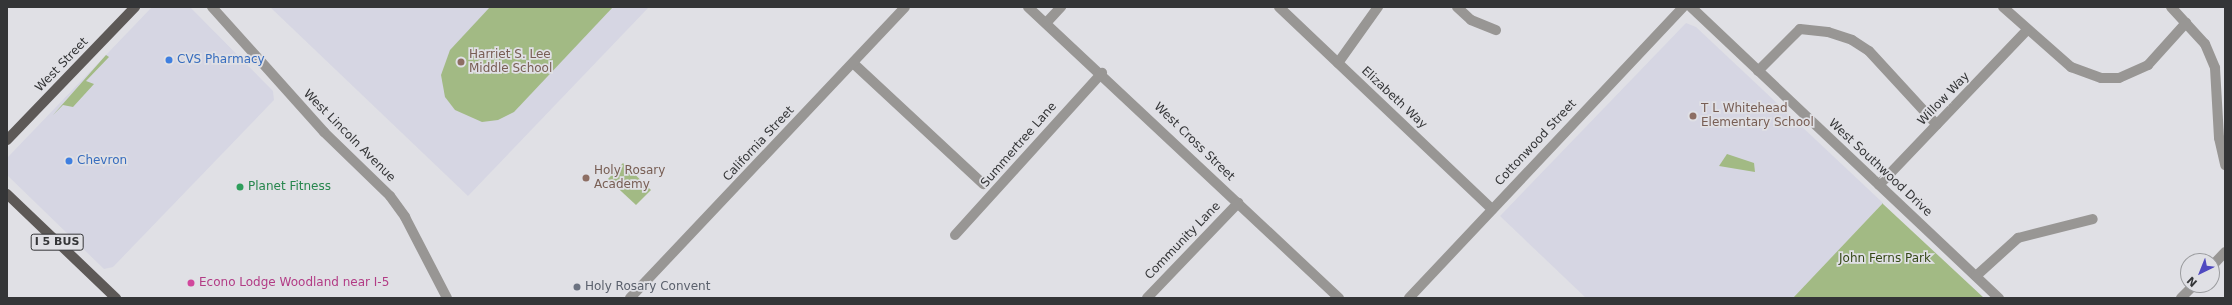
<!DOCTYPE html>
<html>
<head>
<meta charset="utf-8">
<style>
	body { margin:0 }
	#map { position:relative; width:2232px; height:305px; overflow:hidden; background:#e0e0e5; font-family:"DejaVu Sans",sans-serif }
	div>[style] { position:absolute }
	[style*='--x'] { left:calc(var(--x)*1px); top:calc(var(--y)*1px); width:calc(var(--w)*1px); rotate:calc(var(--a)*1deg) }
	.built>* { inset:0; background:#d6d6e3 }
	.green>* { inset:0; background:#a2ba84 }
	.minor>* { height:10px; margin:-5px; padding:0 5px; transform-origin:5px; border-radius:5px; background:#989694 }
	.major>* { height:10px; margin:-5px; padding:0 5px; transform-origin:5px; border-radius:5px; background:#5d5957 }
	.dots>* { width:11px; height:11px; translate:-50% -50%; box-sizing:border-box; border:2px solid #e0e0e5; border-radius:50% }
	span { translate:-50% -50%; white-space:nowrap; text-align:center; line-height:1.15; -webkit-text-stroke:3.5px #e0e0e5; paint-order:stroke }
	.shield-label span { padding:1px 3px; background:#e0e0e5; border:1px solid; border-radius:3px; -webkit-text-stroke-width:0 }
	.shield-label { font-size:11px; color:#343537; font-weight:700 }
	.education-label { font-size:12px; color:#785e54 }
	.left { translate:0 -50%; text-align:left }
	.shop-label { font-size:12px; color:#366cbe }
	.street-label { font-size:12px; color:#343537 }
	.leisure-label { font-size:12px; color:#27864d }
	.park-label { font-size:12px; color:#354817 }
	.hotel-label { font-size:12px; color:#b23c85 }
	.worship-label { font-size:12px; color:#5b616d }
	.frame { position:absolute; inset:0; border:8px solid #343537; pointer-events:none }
	.north { position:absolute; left:2180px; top:253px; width:40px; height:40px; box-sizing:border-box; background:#e0e0e5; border:1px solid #9b9c9f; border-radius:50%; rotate:223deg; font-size:11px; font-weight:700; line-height:16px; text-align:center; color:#343537 }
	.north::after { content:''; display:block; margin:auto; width:14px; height:18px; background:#4f49c0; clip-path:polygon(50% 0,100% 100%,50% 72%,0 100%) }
</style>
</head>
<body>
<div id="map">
	<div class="built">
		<div style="clip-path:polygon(152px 7px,190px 7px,273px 91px,274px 100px,113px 267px,104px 269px,7px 175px,7px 158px)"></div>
		<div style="clip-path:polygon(270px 7px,649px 7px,468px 196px)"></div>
		<div style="clip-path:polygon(1686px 23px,1696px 27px,1883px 203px,1793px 298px,1586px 298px,1500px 216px)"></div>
	</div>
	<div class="green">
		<div style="clip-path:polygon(490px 7px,613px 7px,514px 112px,498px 120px,482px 122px,455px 110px,445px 97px,441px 75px,450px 50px)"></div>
		<div style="clip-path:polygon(106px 55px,109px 57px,86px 81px,94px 84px,73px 107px,63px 105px,53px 115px)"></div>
		<div style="clip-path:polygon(1727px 154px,1754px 163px,1755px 172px,1719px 166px)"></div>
		<div style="clip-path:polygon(623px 163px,651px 190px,636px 205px,608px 179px)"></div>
		<div style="clip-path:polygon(1883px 203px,1883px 204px,1984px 298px,1793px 298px)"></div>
	</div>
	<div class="minor">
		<div style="--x:212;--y:7;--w:168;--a:48.1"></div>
		<div style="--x:324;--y:132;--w:92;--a:44.1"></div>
		<div style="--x:390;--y:196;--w:26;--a:54"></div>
		<div style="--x:405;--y:217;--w:91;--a:62.6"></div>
		<div style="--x:1028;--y:7;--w:426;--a:43.1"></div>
		<div style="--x:1279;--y:7;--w:294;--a:43.5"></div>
		<div style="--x:1457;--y:7;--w:19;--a:43"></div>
		<div style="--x:1471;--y:20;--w:27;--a:22"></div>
		<div style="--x:1691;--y:7;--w:424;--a:43.4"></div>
		<div style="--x:2003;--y:7;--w:91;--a:41.4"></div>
		<div style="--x:2071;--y:67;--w:32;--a:20"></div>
		<div style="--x:2101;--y:78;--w:18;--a:0"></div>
		<div style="--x:2119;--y:78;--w:32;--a:-24"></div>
		<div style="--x:2148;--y:65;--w:57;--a:-47.9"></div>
		<div style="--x:2171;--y:7;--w:50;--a:47.4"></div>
		<div style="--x:2205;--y:44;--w:26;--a:67"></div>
		<div style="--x:2215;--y:68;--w:70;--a:86.7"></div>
		<div style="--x:2219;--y:138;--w:28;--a:77"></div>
		<div style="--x:1047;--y:22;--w:21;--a:-47"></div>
		<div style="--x:853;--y:63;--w:178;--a:42.9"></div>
		<div style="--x:1338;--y:63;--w:69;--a:-54.5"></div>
		<div style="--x:1758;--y:71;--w:59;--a:-45"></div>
		<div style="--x:1800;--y:29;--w:28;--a:6"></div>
		<div style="--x:1828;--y:32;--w:25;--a:18"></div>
		<div style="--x:1852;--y:40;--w:20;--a:33"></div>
		<div style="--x:1869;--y:51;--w:100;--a:47.4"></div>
		<div style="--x:1879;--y:185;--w:214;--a:-46.3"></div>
		<div style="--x:955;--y:235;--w:219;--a:-47.8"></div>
		<div style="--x:2212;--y:266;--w:19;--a:-47"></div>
		<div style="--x:1976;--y:276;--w:57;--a:-42.1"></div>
		<div style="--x:2018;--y:238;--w:77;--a:-14.2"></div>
		<div style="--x:630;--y:298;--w:400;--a:-46.6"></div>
		<div style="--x:1147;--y:298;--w:132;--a:-46.2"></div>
		<div style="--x:1409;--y:298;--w:400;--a:-46.7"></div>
		<div style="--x:2181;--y:298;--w:18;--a:-45"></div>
	</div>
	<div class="major">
		<div style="--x:7;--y:140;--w:185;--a:-46.1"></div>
		<div style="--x:7;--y:194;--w:151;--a:43.7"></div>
	</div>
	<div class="dots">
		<div style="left:169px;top:60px;background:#3f7fe0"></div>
		<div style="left:461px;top:62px;background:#8d6e63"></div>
		<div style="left:1693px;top:116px;background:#8d6e63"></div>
		<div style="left:69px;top:161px;background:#3f7fe0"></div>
		<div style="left:586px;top:178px;background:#8d6e63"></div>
		<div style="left:240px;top:187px;background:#2e9e5b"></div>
		<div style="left:191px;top:283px;background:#d1479c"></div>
		<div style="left:577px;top:287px;background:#6b7280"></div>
	</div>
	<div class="shield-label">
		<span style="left:57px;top:242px">I 5 BUS</span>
	</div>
	<div class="education-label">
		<span class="left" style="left:469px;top:62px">Harriet S. Lee<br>Middle School</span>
		<span class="left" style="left:1701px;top:116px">T L Whitehead<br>Elementary School</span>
		<span class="left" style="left:594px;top:178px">Holy Rosary<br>Academy</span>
	</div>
	<div class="shop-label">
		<span class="left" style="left:177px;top:60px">CVS Pharmacy</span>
		<span class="left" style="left:77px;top:161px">Chevron</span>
	</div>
	<div class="street-label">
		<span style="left:62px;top:65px;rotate:-46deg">West Street</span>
		<span style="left:1394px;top:98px;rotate:43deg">Elizabeth Way</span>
		<span style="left:1944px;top:99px;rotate:-46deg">Willow Way</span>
		<span style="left:349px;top:136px;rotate:45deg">West Lincoln Avenue</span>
		<span style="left:1194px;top:142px;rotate:44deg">West Cross Street</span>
		<span style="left:1536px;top:143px;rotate:-47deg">Cottonwood Street</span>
		<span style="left:759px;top:144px;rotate:-47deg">California Street</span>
		<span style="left:1019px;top:145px;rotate:-49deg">Summertree Lane</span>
		<span style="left:1880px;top:168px;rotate:43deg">West Southwood Drive</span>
		<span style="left:1183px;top:241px;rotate:-46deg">Community Lane</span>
	</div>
	<div class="leisure-label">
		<span class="left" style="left:248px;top:187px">Planet Fitness</span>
	</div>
	<div class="park-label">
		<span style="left:1885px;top:259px">John Ferns Park</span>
	</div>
	<div class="hotel-label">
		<span class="left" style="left:199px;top:283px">Econo Lodge Woodland near I-5</span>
	</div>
	<div class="worship-label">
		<span class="left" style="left:585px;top:287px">Holy Rosary Convent</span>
	</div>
	<div class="frame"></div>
	<div class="north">N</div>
</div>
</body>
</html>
